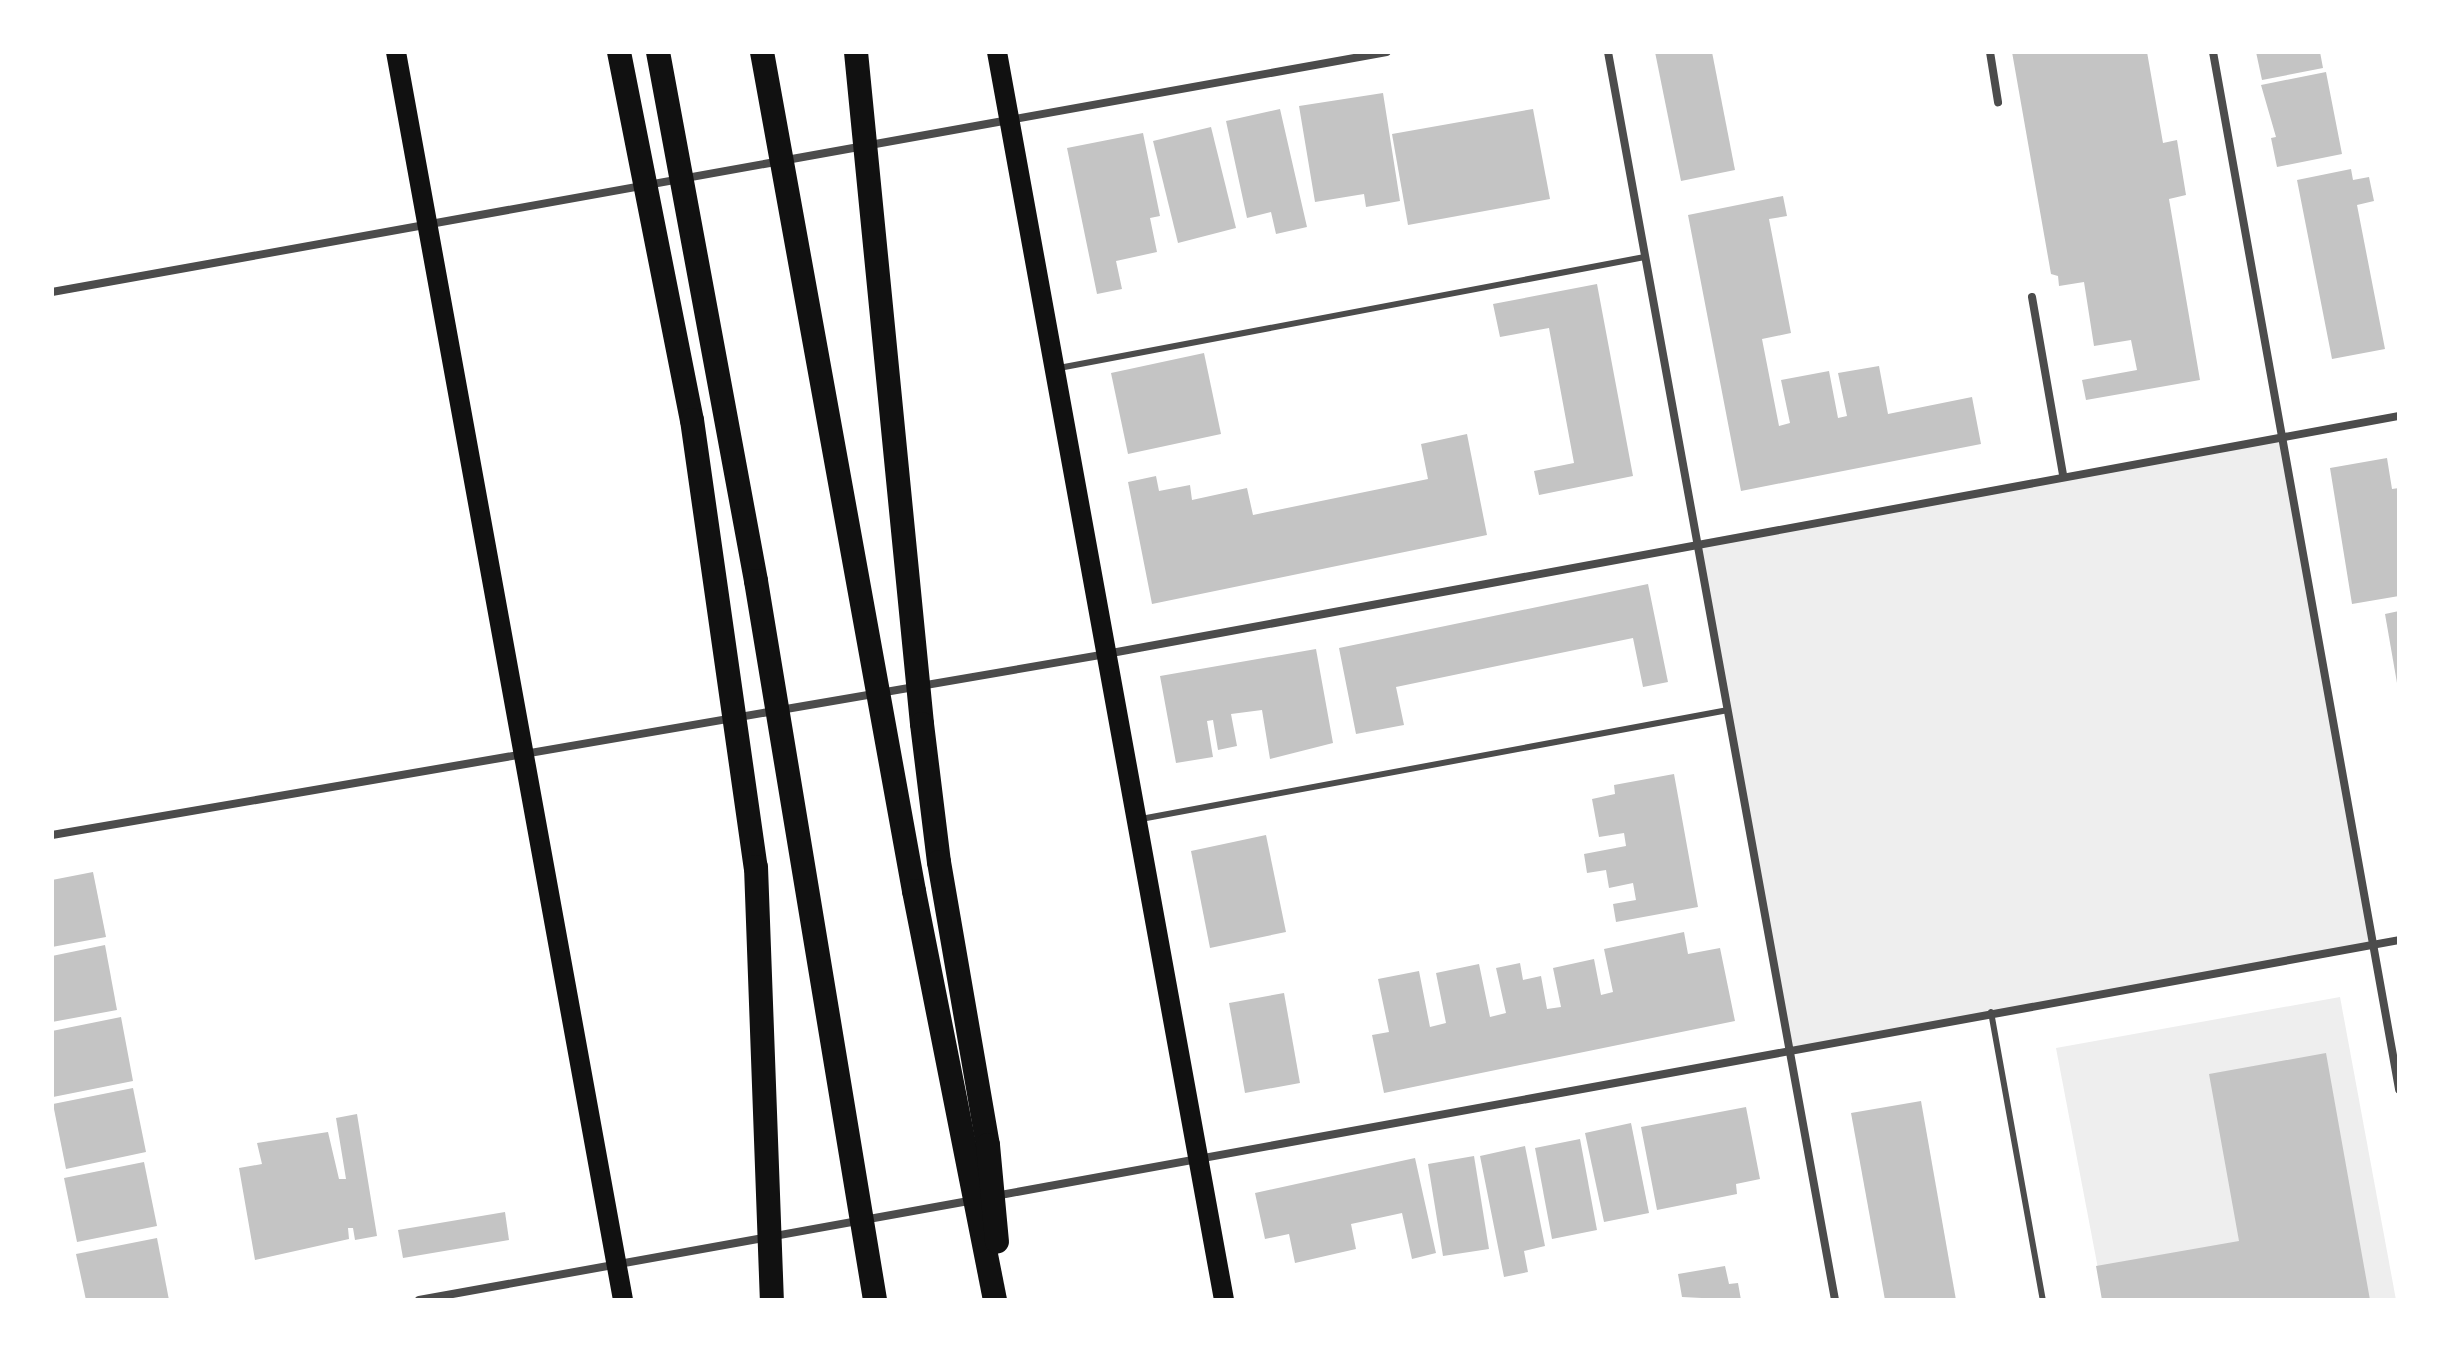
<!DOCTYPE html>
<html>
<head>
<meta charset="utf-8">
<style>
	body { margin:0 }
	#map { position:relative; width:2451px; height:1352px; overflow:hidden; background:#fff; font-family:Commissioner,sans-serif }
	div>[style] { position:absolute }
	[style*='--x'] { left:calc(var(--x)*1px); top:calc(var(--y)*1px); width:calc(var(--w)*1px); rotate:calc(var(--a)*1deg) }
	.green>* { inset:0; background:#eee }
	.building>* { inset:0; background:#c4c4c4 }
	.service>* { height:6px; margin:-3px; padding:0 3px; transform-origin:3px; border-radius:3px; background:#4c4c4c }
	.minor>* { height:8px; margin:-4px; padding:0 4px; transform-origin:4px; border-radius:4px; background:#4c4c4c }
	.primary>* { height:20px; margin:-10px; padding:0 10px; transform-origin:10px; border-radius:10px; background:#111 }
	.motorway>* { height:24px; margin:-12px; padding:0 12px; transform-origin:12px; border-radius:12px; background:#111 }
	span { translate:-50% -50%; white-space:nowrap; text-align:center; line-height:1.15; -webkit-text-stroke:6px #fff; paint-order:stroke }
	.frame { position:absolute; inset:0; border:54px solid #fff; pointer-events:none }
</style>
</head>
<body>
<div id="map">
	<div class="green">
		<div style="clip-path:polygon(2280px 437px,2373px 945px,1789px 1048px,1697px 541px)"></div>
		<div style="clip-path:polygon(2340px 997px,2396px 1300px,2104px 1300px,2056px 1048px)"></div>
	</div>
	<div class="building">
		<div style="clip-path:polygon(1655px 52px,1712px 52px,1735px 170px,1681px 181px)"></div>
		<div style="clip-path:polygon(2012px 52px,2147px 52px,2163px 143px,2177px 140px,2186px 195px,2169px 199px,2200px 380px,2086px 400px,2082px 380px,2137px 370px,2131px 340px,2094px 346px,2084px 282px,2059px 286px,2058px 276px,2051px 274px)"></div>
		<div style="clip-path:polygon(2256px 52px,2320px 52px,2323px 68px,2262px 80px)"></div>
		<div style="clip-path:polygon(2326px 72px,2342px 154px,2277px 167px,2271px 138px,2276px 137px,2261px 85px)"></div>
		<div style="clip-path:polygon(1383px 93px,1400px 201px,1366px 207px,1364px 194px,1315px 202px,1299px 106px)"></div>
		<div style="clip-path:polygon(1280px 109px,1307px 227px,1276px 234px,1271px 212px,1247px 218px,1226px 121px)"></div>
		<div style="clip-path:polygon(1533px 109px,1550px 199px,1408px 225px,1392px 134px)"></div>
		<div style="clip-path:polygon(1211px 127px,1236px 228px,1178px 243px,1153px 141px)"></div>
		<div style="clip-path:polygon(1143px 133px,1160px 216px,1150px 218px,1157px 252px,1116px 261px,1122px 289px,1097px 294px,1067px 148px)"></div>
		<div style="clip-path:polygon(2351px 169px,2353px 180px,2369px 177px,2374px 201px,2357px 205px,2385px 349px,2332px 359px,2297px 180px)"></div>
		<div style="clip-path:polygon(1783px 196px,1787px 216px,1769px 219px,1791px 333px,1762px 339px,1779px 426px,1790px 423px,1781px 380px,1829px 371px,1838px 418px,1847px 416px,1838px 373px,1879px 366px,1888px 414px,1972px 397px,1981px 444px,1741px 491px,1688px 215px)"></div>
		<div style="clip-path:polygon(1597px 284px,1633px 476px,1539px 495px,1534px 471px,1574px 463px,1549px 328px,1500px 337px,1493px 304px)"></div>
		<div style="clip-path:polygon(1204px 353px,1221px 434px,1128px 454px,1111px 373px)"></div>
		<div style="clip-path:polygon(1467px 434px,1487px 535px,1152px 604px,1128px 482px,1156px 476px,1159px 491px,1190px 485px,1192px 500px,1247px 488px,1253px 515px,1428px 479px,1421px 444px)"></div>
		<div style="clip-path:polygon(2387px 458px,2392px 489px,2399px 488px,2399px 596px,2352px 604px,2330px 468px)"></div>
		<div style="clip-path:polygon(1648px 584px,1668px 682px,1643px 687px,1633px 638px,1396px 687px,1404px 725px,1356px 734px,1339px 648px)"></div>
		<div style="clip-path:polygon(2399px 611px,2399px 682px,2397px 683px,2385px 614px)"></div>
		<div style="clip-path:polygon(1316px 649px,1333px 743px,1270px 759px,1262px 710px,1231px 714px,1237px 746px,1218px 750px,1213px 720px,1207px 721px,1213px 757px,1176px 763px,1160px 676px)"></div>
		<div style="clip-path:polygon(1674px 774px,1698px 907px,1616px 922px,1613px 904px,1636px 900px,1633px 883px,1609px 888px,1606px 870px,1587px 873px,1584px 854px,1626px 846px,1624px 833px,1599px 837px,1592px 799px,1615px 794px,1614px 785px)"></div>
		<div style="clip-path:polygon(1266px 835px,1286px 932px,1210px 948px,1191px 851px)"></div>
		<div style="clip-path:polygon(93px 872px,106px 937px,52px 947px,52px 880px)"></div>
		<div style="clip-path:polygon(1684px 932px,1688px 954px,1720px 948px,1735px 1021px,1384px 1093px,1372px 1035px,1389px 1032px,1378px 979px,1419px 971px,1430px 1027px,1446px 1023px,1436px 973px,1479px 964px,1490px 1017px,1506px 1013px,1496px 968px,1520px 963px,1523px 980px,1541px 976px,1547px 1009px,1561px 1007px,1553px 968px,1594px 959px,1601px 995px,1613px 992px,1604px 949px)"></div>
		<div style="clip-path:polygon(105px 945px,117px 1010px,52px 1022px,52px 956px)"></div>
		<div style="clip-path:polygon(1284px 993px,1300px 1083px,1245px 1093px,1229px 1003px)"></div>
		<div style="clip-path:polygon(121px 1017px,133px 1081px,53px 1097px,52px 1031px)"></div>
		<div style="clip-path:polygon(2326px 1053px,2370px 1300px,2102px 1300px,2096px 1266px,2239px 1241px,2209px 1074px)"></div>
		<div style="clip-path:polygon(133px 1088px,146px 1152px,66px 1169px,53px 1104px)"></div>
		<div style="clip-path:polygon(1921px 1101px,1956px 1300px,1885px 1300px,1851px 1113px)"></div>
		<div style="clip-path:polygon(1746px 1107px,1760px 1179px,1736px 1184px,1737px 1194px,1657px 1210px,1641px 1127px)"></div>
		<div style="clip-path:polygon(357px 1114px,377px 1236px,355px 1240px,353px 1228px,348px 1228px,349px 1239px,255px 1260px,239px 1168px,262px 1164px,257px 1143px,328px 1132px,339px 1179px,346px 1179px,336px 1118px)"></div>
		<div style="clip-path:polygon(1631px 1123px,1649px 1213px,1604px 1222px,1585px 1133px)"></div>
		<div style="clip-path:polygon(1580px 1139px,1597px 1230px,1552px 1239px,1535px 1148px)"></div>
		<div style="clip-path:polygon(1525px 1146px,1545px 1246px,1524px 1251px,1528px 1272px,1504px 1277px,1480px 1156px)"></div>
		<div style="clip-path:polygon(1474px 1156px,1489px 1249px,1443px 1256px,1428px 1164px)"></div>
		<div style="clip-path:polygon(1415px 1158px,1436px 1253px,1412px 1259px,1402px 1213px,1351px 1224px,1356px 1249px,1295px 1263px,1289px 1234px,1265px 1239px,1255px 1193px)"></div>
		<div style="clip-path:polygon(144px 1162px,157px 1226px,77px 1242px,64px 1178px)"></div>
		<div style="clip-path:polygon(505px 1212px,509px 1240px,403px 1258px,398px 1230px)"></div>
		<div style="clip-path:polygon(157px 1238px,169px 1300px,86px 1300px,76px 1254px)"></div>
		<div style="clip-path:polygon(1725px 1266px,1729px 1284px,1738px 1283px,1741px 1300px,1682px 1297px,1678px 1274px)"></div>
	</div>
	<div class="service">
		<div style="--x:1059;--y:368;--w:596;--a:-10.73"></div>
		<div style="--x:1141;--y:819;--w:597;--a:-10.52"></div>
		<div style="--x:1991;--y:1012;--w:293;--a:79.8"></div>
	</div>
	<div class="minor">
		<div style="--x:1608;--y:52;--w:1268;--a:79.69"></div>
		<div style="--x:1990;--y:52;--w:51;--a:80.9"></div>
		<div style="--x:2213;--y:52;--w:1054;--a:79.83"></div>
		<div style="--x:52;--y:292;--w:1356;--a:-10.19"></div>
		<div style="--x:2032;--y:297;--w:181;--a:80.1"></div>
		<div style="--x:52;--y:835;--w:1069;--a:-9.74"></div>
		<div style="--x:1106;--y:654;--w:1315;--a:-10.43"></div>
		<div style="--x:995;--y:1196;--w:1427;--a:-10.33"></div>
		<div style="--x:419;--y:1300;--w:564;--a:-10.21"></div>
	</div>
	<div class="primary">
		<div style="--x:396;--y:52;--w:1268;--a:79.69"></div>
		<div style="--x:997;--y:52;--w:1268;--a:79.69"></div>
	</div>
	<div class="motorway">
		<div style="--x:619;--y:52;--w:375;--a:78.8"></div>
		<div style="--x:692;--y:420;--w:452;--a:81.9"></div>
		<div style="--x:756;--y:867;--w:433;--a:87.9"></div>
		<div style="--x:658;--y:52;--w:538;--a:79.5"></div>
		<div style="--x:756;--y:581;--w:729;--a:80.6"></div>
		<div style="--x:762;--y:52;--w:853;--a:79.73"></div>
		<div style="--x:914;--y:891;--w:417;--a:78.8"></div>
		<div style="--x:856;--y:52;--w:675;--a:84.39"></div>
		<div style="--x:922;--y:724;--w:139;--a:83"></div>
		<div style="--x:939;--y:862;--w:287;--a:80.2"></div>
		<div style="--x:988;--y:1145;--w:97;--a:84.7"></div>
	</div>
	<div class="frame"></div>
</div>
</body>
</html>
